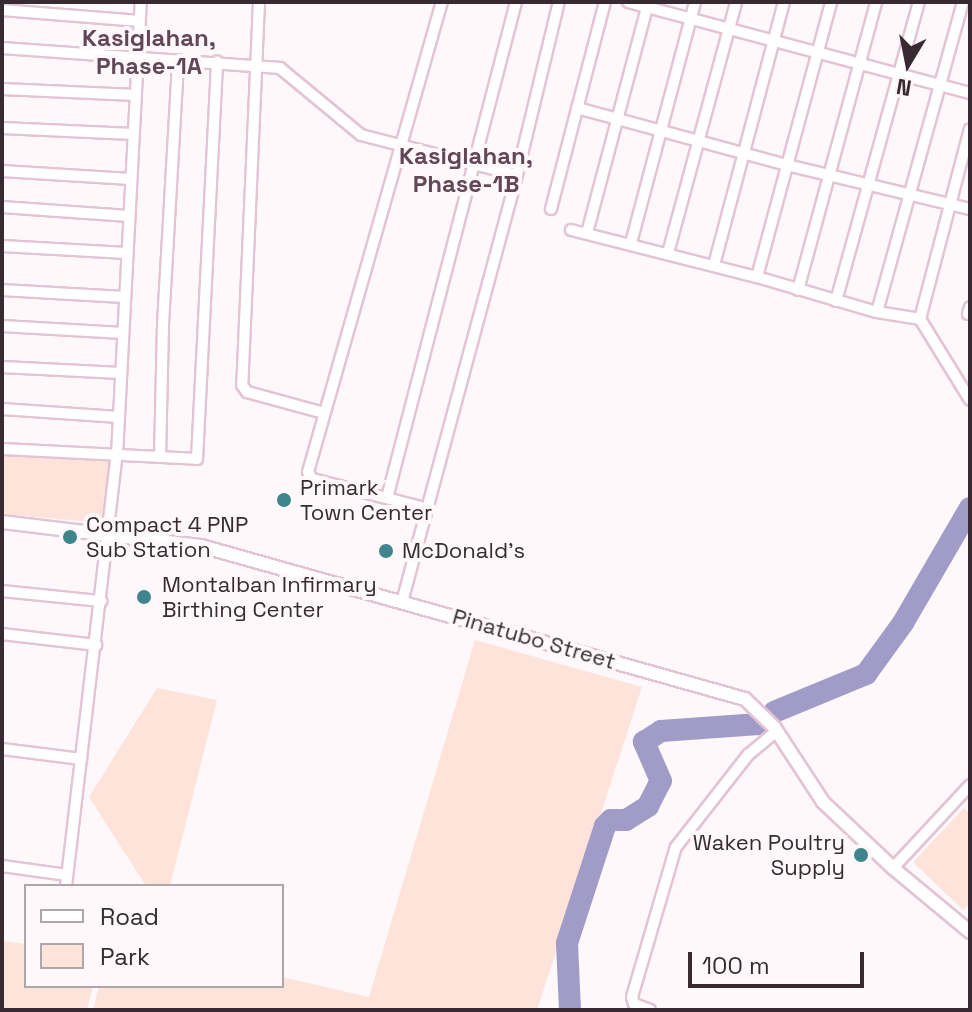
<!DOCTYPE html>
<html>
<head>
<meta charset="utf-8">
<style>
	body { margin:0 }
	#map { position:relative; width:972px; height:1012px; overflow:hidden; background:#fef8fb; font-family:"Space Grotesk",sans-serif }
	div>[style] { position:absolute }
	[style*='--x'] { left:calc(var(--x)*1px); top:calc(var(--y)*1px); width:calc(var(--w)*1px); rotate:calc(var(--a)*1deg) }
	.green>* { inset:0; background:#fee3da }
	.river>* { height:22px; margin:-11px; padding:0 11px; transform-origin:11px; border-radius:11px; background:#a09cc7 }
	.roads { filter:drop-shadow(2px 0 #e3c4d4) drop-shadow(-2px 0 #e3c4d4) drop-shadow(0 2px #e3c4d4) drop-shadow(0 -2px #e3c4d4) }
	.minor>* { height:10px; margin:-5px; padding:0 5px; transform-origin:5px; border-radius:5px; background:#fff }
	.tertiary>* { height:12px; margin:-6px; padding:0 6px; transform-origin:6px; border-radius:6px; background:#fff }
	.dots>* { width:22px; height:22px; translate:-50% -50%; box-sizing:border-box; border:4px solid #fef8fb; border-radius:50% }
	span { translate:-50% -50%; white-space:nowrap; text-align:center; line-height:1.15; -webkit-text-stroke:8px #fef8fb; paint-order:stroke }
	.poi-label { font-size:22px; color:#372b31 }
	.left { translate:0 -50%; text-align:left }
	.right { translate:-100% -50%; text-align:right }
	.street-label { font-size:22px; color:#372b31 }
	.neighbourhood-label { font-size:24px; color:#624857; font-weight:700 }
	.frame { position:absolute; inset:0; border:4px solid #372b31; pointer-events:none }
	.legend { position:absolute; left:24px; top:884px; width:260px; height:104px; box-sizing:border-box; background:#fef8fb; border:2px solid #aea6aa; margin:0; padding:10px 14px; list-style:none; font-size:24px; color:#372b31 }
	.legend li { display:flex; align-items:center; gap:16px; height:40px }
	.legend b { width:40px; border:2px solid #aea6aa }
	.north { position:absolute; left:868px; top:24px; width:80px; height:80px; -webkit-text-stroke:6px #fef8fb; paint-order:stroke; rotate:190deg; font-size:22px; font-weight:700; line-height:32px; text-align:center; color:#372b31 }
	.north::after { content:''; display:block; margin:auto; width:28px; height:36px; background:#372b31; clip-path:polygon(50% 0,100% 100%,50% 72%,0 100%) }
	.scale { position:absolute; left:688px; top:952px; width:176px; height:36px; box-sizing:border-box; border:4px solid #372b31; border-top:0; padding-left:10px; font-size:24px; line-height:28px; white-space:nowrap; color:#372b31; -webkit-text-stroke:6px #fef8fb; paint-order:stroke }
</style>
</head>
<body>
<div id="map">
	<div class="green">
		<div style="clip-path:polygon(2px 453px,110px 460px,105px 523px,2px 514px)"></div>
		<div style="clip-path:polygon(475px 640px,642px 687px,537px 1010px,93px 1010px,99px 986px,282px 986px,282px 977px,369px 997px)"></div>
		<div style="clip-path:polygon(157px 688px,217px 700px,170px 886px,146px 886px,89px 797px)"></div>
		<div style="clip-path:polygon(964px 808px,970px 814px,970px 903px,963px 910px,913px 862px)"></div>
		<div style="clip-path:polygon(2px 941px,26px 944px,26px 986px,93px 986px,87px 1010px,2px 1010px)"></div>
	</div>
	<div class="river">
		<div style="--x:774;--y:712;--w:100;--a:-22.4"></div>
		<div style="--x:866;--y:674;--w:63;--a:-54"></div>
		<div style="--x:903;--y:623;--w:133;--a:-59.8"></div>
		<div style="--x:570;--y:1010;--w:67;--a:-92.6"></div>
		<div style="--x:567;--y:943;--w:123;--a:-72"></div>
		<div style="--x:605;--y:826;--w:8;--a:-45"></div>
		<div style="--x:611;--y:820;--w:15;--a:0"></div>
		<div style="--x:626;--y:820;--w:26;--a:-32"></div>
		<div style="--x:648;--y:806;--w:28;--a:-63"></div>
		<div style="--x:661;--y:781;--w:43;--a:-113.6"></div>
		<div style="--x:644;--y:742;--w:20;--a:-33"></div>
		<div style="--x:661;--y:731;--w:98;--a:-4.1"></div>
	</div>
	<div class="roads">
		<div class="minor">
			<div style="--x:259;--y:2;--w:383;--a:92.5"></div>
			<div style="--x:242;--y:385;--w:9;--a:54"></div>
			<div style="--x:247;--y:392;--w:80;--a:15.3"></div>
			<div style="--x:628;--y:2;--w:354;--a:14.9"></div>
			<div style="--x:2;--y:10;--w:138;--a:4.6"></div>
			<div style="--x:2;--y:48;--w:279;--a:4.1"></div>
			<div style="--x:280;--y:68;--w:105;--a:39.6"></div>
			<div style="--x:361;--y:135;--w:161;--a:14.4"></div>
			<div style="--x:2;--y:89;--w:134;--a:2.6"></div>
			<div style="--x:577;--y:108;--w:218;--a:15.2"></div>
			<div style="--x:787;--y:165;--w:188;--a:13.5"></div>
			<div style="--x:2;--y:128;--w:131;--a:2.6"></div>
			<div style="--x:2;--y:171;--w:128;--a:3.6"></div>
			<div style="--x:2;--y:207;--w:127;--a:4.1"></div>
			<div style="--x:551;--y:209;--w:214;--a:-75.4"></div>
			<div style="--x:571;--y:230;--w:192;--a:14.2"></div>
			<div style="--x:757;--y:277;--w:125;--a:16.3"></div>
			<div style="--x:877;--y:312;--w:44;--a:9.2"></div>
			<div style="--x:920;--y:319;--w:95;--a:58.3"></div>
			<div style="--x:587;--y:233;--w:237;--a:-75.1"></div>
			<div style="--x:631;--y:243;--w:249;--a:-75.1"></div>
			<div style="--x:2;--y:246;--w:125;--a:3.2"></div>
			<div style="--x:668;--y:253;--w:260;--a:-74.8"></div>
			<div style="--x:714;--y:265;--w:272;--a:-75.1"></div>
			<div style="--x:757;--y:277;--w:285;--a:-74.9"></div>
			<div style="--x:2;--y:290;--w:122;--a:3.3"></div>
			<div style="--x:798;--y:290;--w:298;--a:-74.8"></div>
			<div style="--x:836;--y:301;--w:310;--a:-74.5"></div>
			<div style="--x:877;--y:312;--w:322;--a:-74.5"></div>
			<div style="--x:968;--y:314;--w:7;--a:-74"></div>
			<div style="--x:920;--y:319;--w:196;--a:-75.3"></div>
			<div style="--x:2;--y:326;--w:121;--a:3.3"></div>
			<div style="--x:2;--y:367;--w:119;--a:2.9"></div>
			<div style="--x:2;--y:409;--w:117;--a:3.9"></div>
			<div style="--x:2;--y:449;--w:195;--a:2.9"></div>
			<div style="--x:197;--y:459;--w:398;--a:-87.1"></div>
			<div style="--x:160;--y:457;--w:133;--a:-88.7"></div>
			<div style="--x:163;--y:324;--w:264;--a:-86.7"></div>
			<div style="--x:387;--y:498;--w:513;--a:-75.42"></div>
			<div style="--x:425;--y:508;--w:117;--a:-165.6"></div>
			<div style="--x:312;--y:479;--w:8;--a:-120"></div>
			<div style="--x:308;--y:472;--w:489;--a:-74.1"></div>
			<div style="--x:2;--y:591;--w:100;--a:5.8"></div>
			<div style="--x:402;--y:602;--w:442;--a:-74.9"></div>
			<div style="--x:517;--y:175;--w:178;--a:-76.4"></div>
			<div style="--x:2;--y:634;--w:95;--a:6.7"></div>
			<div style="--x:2;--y:749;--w:80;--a:7.2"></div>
			<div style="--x:2;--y:866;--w:66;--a:7.9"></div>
			<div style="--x:893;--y:868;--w:113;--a:-47.1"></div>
			<div style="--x:66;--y:886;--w:434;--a:-83.3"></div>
			<div style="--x:117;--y:455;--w:454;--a:-87"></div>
			<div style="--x:650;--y:1010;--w:17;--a:-159"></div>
			<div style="--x:634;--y:1004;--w:7;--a:-106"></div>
			<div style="--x:632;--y:997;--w:156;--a:-73.7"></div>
			<div style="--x:676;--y:847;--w:117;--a:-52"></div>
			<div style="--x:748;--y:755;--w:38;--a:-40"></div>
		</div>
		<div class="tertiary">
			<div style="--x:2;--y:522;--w:200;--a:6.9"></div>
			<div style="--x:201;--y:546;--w:565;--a:15.71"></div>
			<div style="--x:745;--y:699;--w:40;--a:44"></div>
			<div style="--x:774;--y:727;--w:90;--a:56.8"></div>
			<div style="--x:823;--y:802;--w:96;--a:43.3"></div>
			<div style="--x:893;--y:868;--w:100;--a:39.7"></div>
		</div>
	</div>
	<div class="dots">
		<div style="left:284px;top:500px;background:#3e858d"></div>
		<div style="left:70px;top:537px;background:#3e858d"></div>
		<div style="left:386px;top:551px;background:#3e858d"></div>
		<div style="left:144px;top:597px;background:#3e858d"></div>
		<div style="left:861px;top:855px;background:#3e858d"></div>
	</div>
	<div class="poi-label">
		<span class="left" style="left:300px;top:500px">Primark<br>Town Center</span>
		<span class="left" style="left:86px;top:537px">Compact 4 PNP<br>Sub Station</span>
		<span class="left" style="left:402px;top:551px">McDonald's</span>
		<span class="left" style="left:162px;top:597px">Montalban Infirmary<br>Birthing Center</span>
		<span class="right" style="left:845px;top:855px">Waken Poultry<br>Supply</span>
	</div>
	<div class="street-label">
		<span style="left:534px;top:639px;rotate:16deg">Pinatubo Street</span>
	</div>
	<div class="neighbourhood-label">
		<span style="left:149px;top:52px">Kasiglahan,<br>Phase-1A</span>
		<span style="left:466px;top:170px">Kasiglahan,<br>Phase-1B</span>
	</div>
	<div class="frame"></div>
	<ul class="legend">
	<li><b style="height:10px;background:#fff"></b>Road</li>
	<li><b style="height:22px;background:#fee3da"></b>Park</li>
	</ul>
	<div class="north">N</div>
	<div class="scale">100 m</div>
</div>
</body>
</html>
